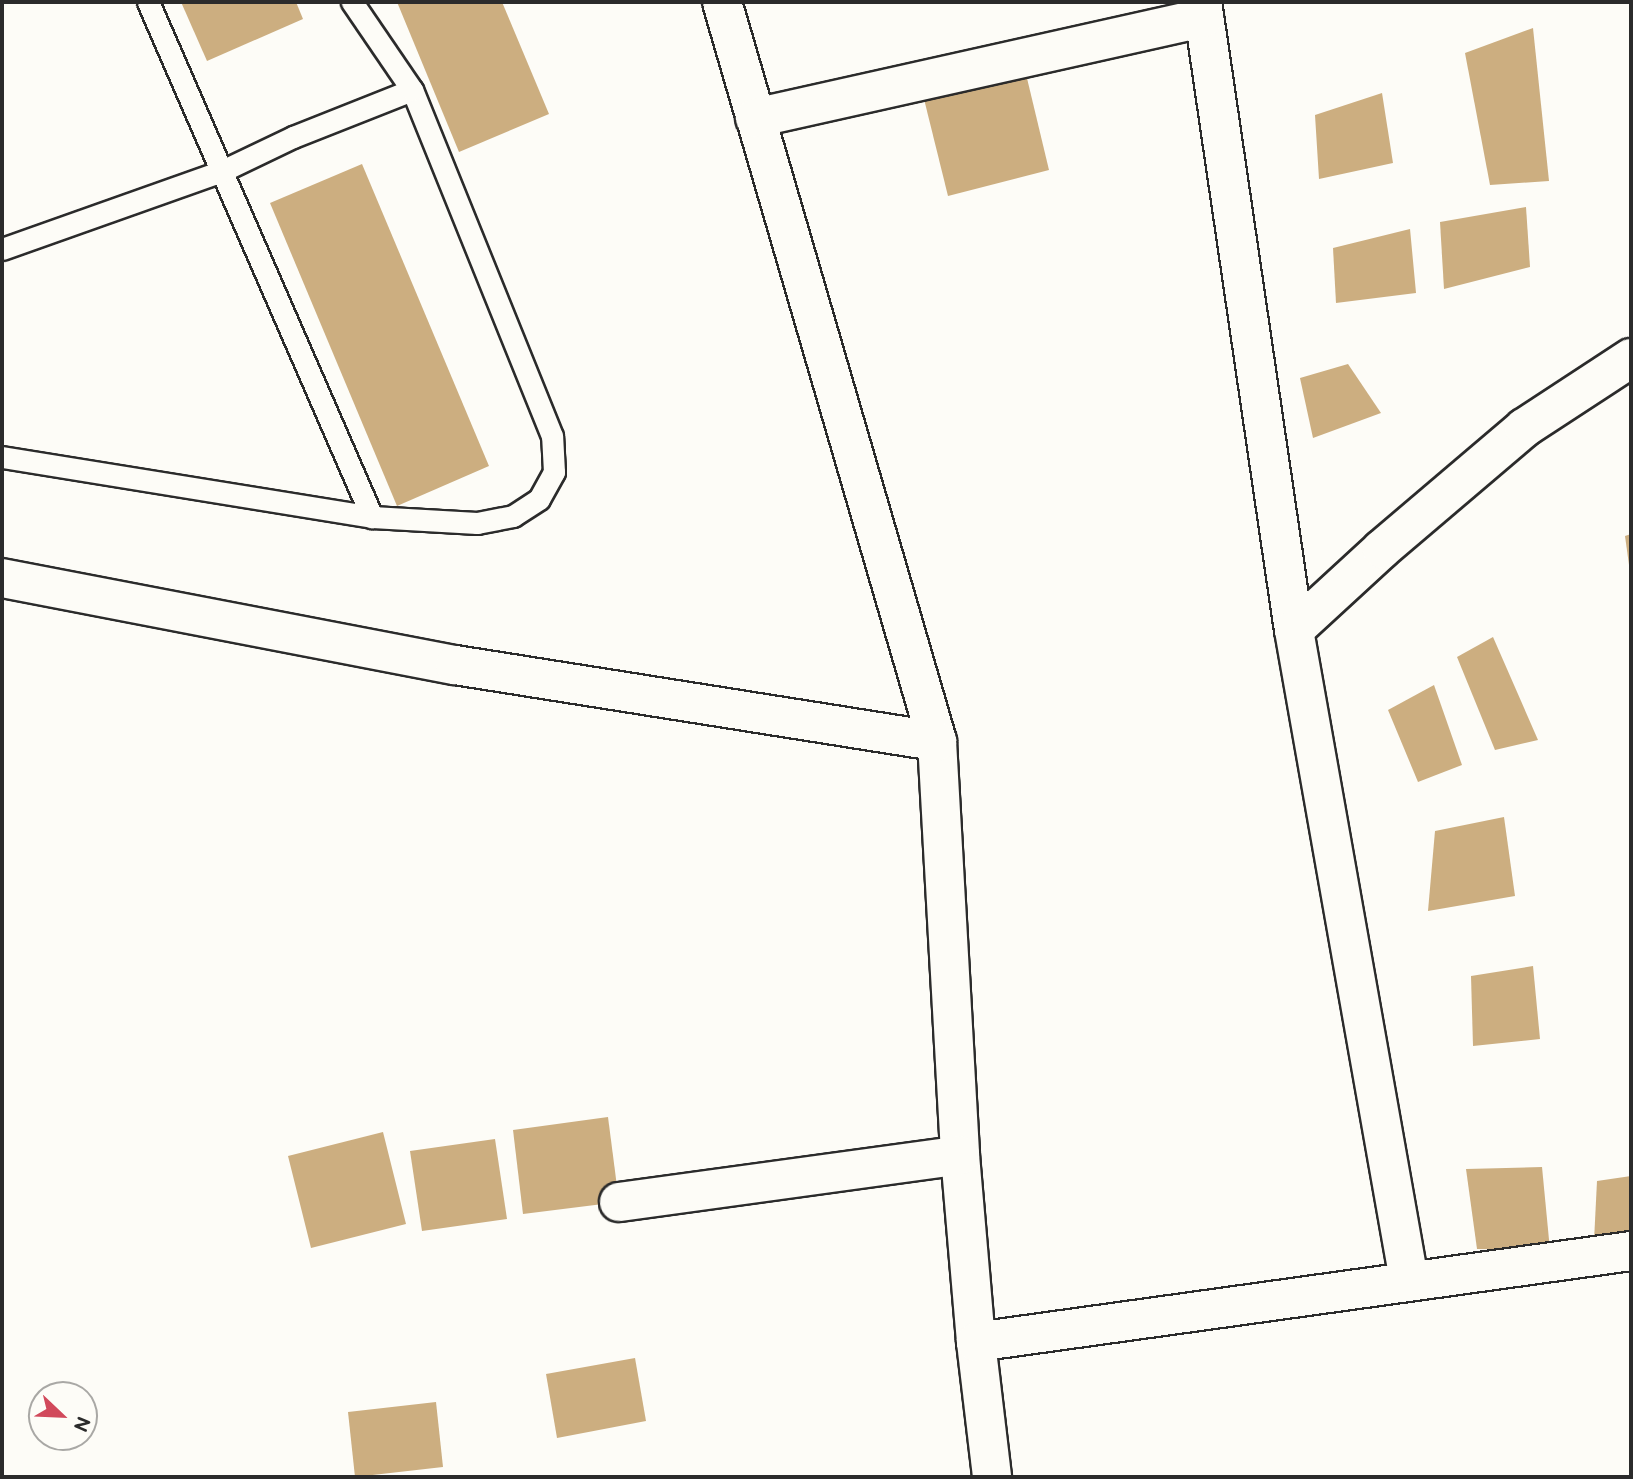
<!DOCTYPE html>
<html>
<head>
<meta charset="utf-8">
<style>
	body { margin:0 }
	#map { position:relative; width:1633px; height:1479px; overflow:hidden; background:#fdfcf7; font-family:"Balsamiq Sans",sans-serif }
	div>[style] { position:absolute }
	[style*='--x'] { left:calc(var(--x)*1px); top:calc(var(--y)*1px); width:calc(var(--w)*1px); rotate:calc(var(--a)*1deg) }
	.building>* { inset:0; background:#ccae80 }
	.roads { filter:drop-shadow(2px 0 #2b2b2b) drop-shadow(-2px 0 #2b2b2b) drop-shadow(0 2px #2b2b2b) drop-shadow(0 -2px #2b2b2b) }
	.service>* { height:21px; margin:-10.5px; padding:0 10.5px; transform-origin:10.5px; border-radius:10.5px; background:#fdfcf7 }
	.minor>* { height:38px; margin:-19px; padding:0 19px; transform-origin:19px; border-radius:19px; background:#fdfcf7 }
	span { translate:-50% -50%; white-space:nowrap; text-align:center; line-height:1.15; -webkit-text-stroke:5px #fdfcf7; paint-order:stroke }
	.frame { position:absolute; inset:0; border:4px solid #2b2b2b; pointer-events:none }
	.north { position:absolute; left:28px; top:1381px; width:70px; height:70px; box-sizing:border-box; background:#fdfcf7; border:2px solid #a9a8a5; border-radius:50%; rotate:113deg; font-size:19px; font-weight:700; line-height:28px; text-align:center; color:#2b2b2b }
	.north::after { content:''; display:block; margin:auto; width:24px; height:32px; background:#d1495b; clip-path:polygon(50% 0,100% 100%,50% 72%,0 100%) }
</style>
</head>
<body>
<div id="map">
	<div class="building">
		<div style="clip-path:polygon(181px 2px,296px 2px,303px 19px,207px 61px)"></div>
		<div style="clip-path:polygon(397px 2px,502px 2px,549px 114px,459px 152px)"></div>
		<div style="clip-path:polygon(1533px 28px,1549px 181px,1490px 185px,1465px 53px)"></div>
		<div style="clip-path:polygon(1026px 74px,1049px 170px,948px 196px,924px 99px)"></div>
		<div style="clip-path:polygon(1382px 93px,1393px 163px,1319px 179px,1315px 115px)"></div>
		<div style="clip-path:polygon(362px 164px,489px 466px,397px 506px,270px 203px)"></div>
		<div style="clip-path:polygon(1526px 207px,1530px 267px,1444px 289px,1440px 222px)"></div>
		<div style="clip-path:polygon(1410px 229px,1416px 293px,1336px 303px,1333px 248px)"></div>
		<div style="clip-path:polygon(1348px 364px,1381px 413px,1313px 438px,1300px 378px)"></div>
		<div style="clip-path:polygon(1631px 534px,1631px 572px,1630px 572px,1625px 536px)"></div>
		<div style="clip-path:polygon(1493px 637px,1538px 740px,1495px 750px,1457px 657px)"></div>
		<div style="clip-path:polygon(1434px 685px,1462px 765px,1418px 782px,1388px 710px)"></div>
		<div style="clip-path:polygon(1504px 817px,1515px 896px,1428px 911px,1435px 831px)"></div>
		<div style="clip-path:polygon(1533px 966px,1540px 1039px,1473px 1046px,1471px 976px)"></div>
		<div style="clip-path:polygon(608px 1117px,619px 1202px,523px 1214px,513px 1130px)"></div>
		<div style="clip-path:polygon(383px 1132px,406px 1224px,311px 1248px,288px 1156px)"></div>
		<div style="clip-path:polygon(495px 1139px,507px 1219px,422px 1231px,410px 1151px)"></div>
		<div style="clip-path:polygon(1542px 1167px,1550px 1250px,1477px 1249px,1466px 1169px)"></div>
		<div style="clip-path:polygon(1631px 1176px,1631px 1235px,1594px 1241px,1597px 1181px)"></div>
		<div style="clip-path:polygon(635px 1358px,646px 1421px,557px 1438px,546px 1374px)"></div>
		<div style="clip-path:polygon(436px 1402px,443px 1467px,355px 1477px,348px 1412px)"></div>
	</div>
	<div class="roads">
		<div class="service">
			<div style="--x:148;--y:2;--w:562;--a:66.49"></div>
			<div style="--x:2;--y:249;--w:233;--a:-19.5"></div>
			<div style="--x:222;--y:171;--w:79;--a:-25.6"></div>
			<div style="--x:293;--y:137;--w:128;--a:-21.6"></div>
			<div style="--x:2;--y:457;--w:375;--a:9.2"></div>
			<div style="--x:372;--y:517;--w:105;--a:3.3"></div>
			<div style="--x:477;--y:523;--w:37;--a:-11"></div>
			<div style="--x:513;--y:516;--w:31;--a:-33"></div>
			<div style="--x:539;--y:499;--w:31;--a:-61"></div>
			<div style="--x:554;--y:472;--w:36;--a:-93"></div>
			<div style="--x:552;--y:436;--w:373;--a:-112"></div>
			<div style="--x:412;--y:90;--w:107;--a:-124.3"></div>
		</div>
		<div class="minor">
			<div style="--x:722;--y:2;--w:770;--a:73.78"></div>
			<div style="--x:937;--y:741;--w:415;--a:86.8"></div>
			<div style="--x:960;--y:1155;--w:188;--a:85.1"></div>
			<div style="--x:976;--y:1342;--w:136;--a:83.2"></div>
			<div style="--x:1202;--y:2;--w:635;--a:81.67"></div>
			<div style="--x:1294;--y:630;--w:660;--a:79.97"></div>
			<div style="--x:755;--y:118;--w:460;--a:-12.6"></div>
			<div style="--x:2;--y:578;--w:461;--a:10.9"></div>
			<div style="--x:455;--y:665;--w:488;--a:9"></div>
			<div style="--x:1294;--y:630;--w:120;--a:-42.6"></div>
			<div style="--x:1382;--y:549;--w:187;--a:-40.4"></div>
			<div style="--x:1524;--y:428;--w:128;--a:-33.2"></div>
			<div style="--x:619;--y:1202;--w:344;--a:-7.8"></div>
			<div style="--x:976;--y:1342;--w:661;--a:-7.91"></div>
		</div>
	</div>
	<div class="frame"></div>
	<div class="north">N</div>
</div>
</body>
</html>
